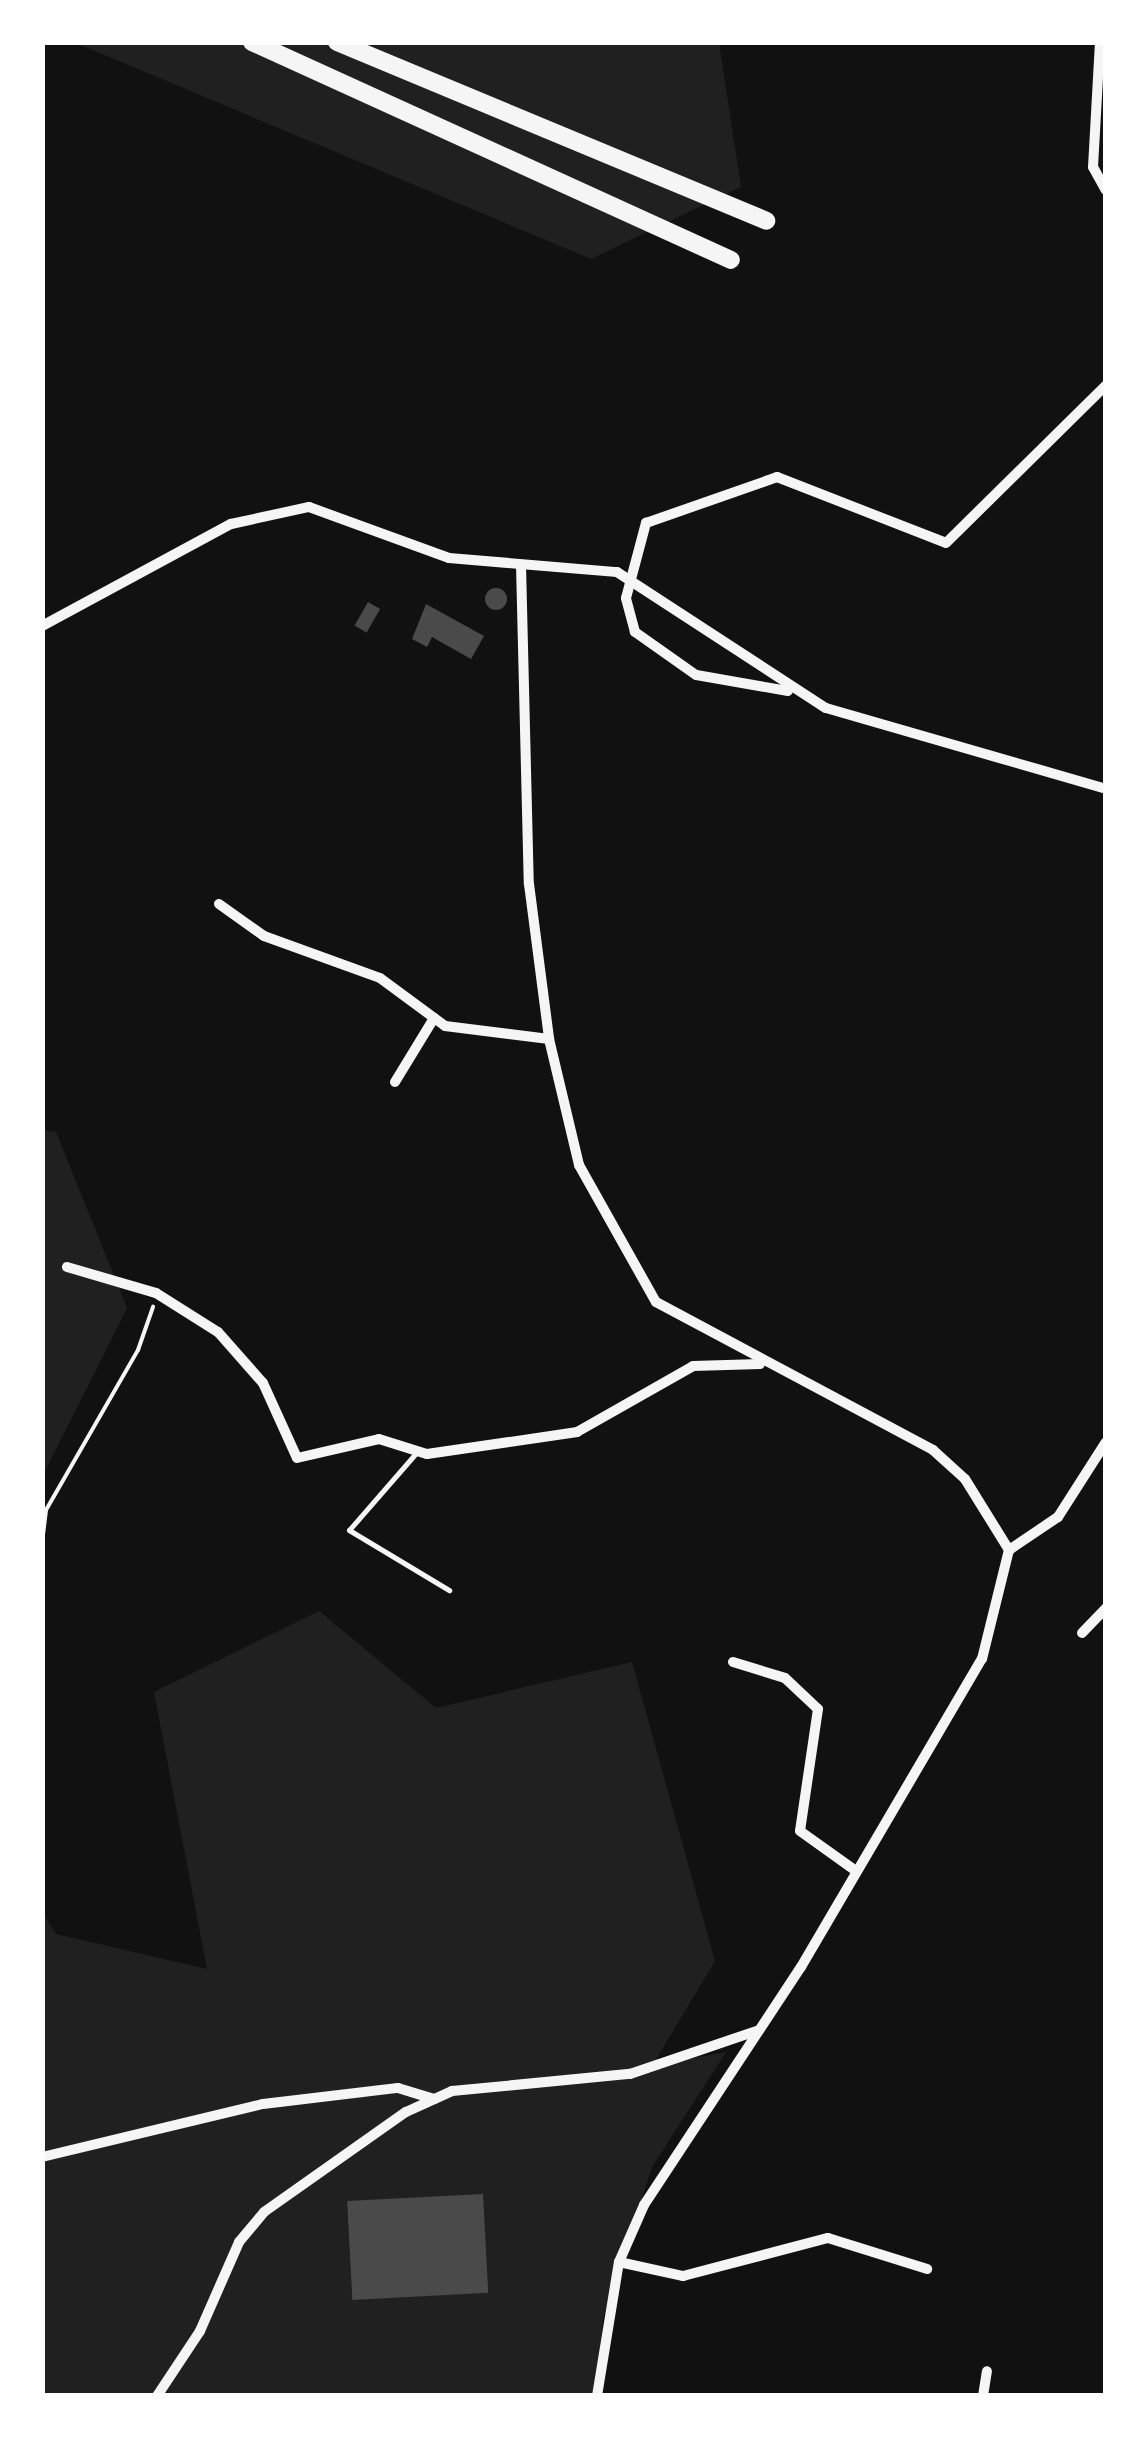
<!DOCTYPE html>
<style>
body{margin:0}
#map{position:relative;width:1148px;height:2438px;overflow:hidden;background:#111;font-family:Poppins,sans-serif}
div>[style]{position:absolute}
.green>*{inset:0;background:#202020}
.building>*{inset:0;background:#4a4a4a;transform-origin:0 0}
.round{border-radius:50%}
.path>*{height:4px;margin:-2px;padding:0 2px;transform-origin:2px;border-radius:2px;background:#f5f5f5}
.service>*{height:5px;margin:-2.5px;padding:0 2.5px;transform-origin:2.5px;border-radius:2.5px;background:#f5f5f5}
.minor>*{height:10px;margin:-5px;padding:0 5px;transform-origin:5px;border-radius:5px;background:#f5f5f5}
.motorway>*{height:18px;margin:-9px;padding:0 9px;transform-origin:9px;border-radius:9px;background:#f5f5f5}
span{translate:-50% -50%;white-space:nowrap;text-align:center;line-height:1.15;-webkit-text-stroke:8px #fff;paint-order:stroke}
.frame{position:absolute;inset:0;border:45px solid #fff;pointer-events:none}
</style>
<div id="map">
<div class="green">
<i style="clip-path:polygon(76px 43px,719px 43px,741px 187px,591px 259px)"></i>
<i style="clip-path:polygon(43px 1130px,56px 1132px,127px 1308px,43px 1475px)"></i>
<i style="clip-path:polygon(319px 1611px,436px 1708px,632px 1662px,715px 1961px,652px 2066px,726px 2052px,652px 2167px,603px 2319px,596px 2395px,43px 2395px,42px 1912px,56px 1934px,207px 1969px,154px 1692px)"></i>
</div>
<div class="building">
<i class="round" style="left:485px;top:588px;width:22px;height:22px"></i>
<i style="left:368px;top:602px;width:14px;height:27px;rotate:30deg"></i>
<i style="clip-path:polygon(426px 604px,484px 636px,471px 659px,432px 637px,427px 647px,412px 639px)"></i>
<i style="left:483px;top:2194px;width:99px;height:136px;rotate:87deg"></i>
</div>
<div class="path">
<i style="left:42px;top:1543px;width:33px;rotate:-83deg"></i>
<i style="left:46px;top:1510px;width:185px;rotate:-60.1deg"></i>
<i style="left:138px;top:1350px;width:46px;rotate:-70.8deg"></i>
</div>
<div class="service">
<i style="left:416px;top:1453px;width:102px;rotate:131deg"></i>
<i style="left:349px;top:1530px;width:117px;rotate:31deg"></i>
</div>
<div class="minor">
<i style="left:1100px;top:42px;width:125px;rotate:93.2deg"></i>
<i style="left:1093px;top:167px;width:26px;rotate:61deg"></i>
<i style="left:521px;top:565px;width:319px;rotate:88.6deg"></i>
<i style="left:529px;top:884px;width:156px;rotate:82.6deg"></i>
<i style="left:549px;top:1039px;width:130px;rotate:76.6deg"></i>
<i style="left:579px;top:1165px;width:157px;rotate:60.7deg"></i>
<i style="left:656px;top:1302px;width:314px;rotate:28.1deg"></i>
<i style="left:933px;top:1450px;width:43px;rotate:42.2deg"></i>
<i style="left:965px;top:1479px;width:84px;rotate:58.2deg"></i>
<i style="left:42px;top:626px;width:215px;rotate:-28.4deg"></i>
<i style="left:231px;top:524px;width:80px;rotate:-12.3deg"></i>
<i style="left:309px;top:507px;width:149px;rotate:20deg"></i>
<i style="left:449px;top:558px;width:169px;rotate:4.8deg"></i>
<i style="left:617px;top:572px;width:249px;rotate:33.1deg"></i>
<i style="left:826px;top:708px;width:291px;rotate:16.1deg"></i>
<i style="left:788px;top:691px;width:93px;rotate:-170.1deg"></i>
<i style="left:696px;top:675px;width:75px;rotate:-144.8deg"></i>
<i style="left:635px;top:632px;width:35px;rotate:-105deg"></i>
<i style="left:626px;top:598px;width:78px;rotate:-75.1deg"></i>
<i style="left:646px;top:523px;width:139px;rotate:-19.3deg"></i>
<i style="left:777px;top:477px;width:181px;rotate:21.3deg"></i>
<i style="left:946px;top:543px;width:225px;rotate:-44.6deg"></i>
<i style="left:219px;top:904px;width:55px;rotate:35.4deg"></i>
<i style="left:264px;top:936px;width:123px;rotate:19.9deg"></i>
<i style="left:380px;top:978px;width:81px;rotate:36.4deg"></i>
<i style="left:445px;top:1026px;width:105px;rotate:7.1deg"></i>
<i style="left:395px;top:1082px;width:75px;rotate:-58.6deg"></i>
<i style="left:67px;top:1267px;width:93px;rotate:16.3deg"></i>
<i style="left:156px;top:1293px;width:73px;rotate:32.2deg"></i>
<i style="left:218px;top:1332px;width:68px;rotate:48.6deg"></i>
<i style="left:263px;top:1383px;width:82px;rotate:65.6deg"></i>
<i style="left:297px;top:1458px;width:84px;rotate:-13deg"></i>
<i style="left:379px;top:1439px;width:50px;rotate:17.4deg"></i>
<i style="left:427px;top:1454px;width:152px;rotate:-8.3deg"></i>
<i style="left:577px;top:1432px;width:133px;rotate:-29.6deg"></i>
<i style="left:693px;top:1366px;width:67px;rotate:-1.7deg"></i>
<i style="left:1009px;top:1550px;width:59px;rotate:-34deg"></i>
<i style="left:1058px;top:1517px;width:89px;rotate:-57.4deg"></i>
<i style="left:1082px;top:1633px;width:35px;rotate:-46deg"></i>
<i style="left:733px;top:1662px;width:54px;rotate:17.1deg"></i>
<i style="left:785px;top:1678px;width:45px;rotate:43.2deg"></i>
<i style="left:818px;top:1709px;width:123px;rotate:98.4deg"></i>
<i style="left:800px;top:1831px;width:69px;rotate:35.5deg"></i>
<i style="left:42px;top:2157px;width:227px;rotate:-13.5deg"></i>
<i style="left:263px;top:2104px;width:136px;rotate:-6.8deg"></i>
<i style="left:398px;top:2088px;width:38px;rotate:17deg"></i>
<i style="left:619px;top:2262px;width:66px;rotate:12.3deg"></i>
<i style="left:683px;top:2276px;width:150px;rotate:-14.7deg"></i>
<i style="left:828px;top:2238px;width:104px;rotate:17.4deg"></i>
<i style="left:157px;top:2396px;width:78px;rotate:-56.5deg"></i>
<i style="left:200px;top:2331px;width:97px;rotate:-66.3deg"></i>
<i style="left:239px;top:2242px;width:39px;rotate:-50deg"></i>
<i style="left:264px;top:2212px;width:174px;rotate:-35.2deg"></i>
<i style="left:406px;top:2112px;width:51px;rotate:-24.5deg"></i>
<i style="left:452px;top:2091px;width:179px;rotate:-5.5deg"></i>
<i style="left:630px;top:2074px;width:133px;rotate:-18.8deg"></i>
<i style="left:597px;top:2396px;width:136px;rotate:-80.7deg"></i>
<i style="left:619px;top:2262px;width:62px;rotate:-66.3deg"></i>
<i style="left:644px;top:2205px;width:285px;rotate:-56.6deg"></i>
<i style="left:801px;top:1967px;width:357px;rotate:-59.6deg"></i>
<i style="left:982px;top:1659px;width:112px;rotate:-76.1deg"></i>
<i style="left:983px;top:2396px;width:25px;rotate:-81deg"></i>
</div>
<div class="motorway">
<i style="left:252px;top:42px;width:526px;rotate:24.47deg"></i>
<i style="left:337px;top:42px;width:465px;rotate:22.6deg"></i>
</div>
<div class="frame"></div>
</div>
